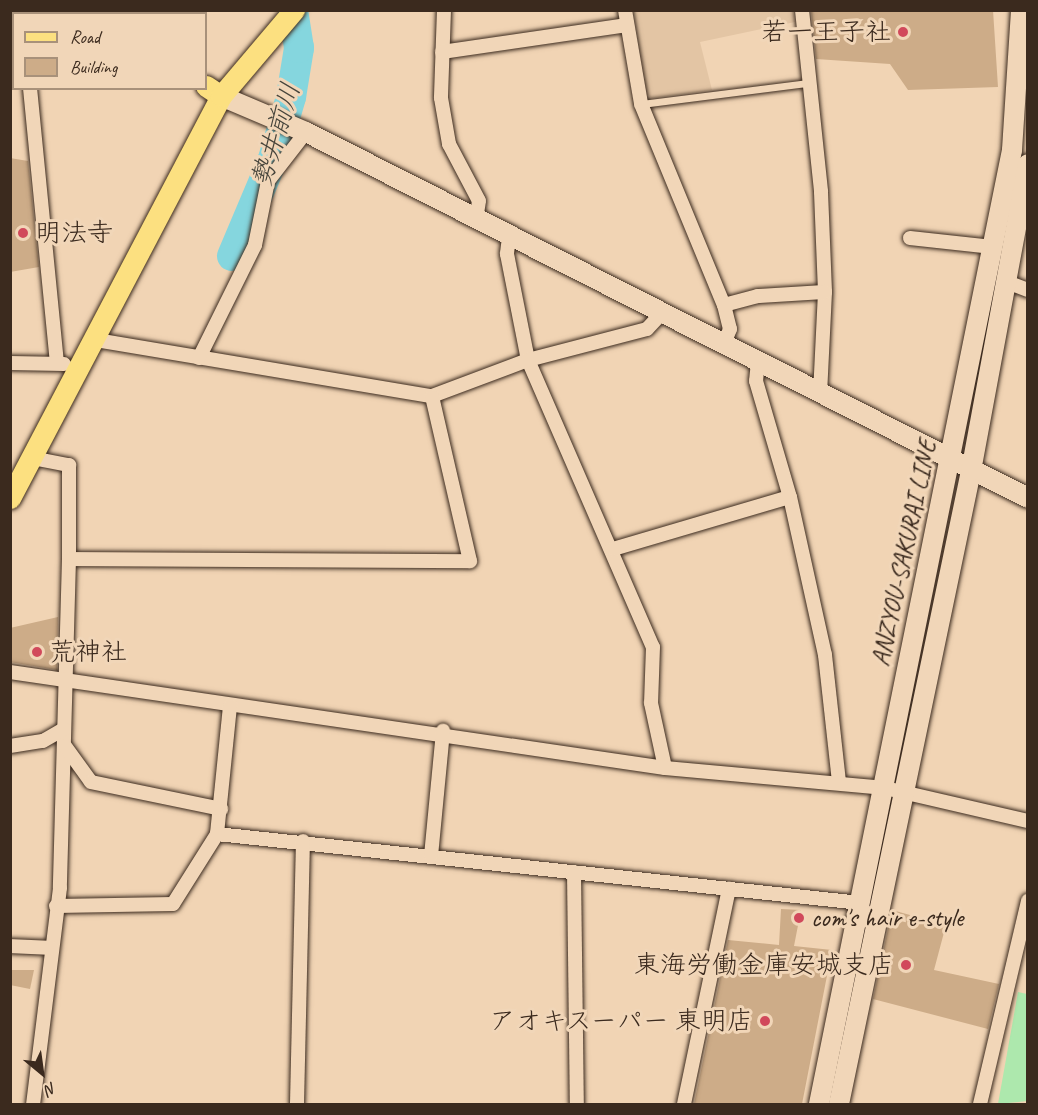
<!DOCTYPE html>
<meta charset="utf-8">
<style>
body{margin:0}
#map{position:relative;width:1038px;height:1115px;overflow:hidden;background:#f1d4b4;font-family:Caveat,"Klee One",sans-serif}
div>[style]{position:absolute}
.built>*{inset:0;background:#e3c5a4}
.green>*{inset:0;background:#ade8ad}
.river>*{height:30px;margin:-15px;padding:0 15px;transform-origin:15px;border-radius:15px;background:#85d6de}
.building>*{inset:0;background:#cdac88}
.roads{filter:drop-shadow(0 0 2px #3b2a1e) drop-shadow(0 0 2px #3b2a1e)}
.lane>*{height:7px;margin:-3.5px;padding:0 3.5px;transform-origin:3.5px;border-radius:3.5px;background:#f1d6b8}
.street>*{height:14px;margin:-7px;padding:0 7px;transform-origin:7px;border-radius:7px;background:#f1d6b8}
.secondary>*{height:20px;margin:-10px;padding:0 10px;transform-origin:10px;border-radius:10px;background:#f1d6b8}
.primary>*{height:21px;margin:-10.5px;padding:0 10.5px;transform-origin:10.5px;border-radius:10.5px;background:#fce080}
.dots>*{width:16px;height:16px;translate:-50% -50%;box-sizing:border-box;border:3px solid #f1d6b8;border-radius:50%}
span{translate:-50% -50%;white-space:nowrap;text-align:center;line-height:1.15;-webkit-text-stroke:6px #f1d6b8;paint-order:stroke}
.poi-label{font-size:26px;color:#3b2a1e}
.right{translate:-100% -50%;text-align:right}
.left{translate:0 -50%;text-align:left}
.street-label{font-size:26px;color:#3b2a1e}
.water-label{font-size:27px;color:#46443b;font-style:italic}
.frame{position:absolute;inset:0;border:12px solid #3b2a1e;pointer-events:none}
.legend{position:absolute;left:12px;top:12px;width:195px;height:78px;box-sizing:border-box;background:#f1d6b8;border:2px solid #a8917a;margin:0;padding:8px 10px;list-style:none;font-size:18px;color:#3b2a1e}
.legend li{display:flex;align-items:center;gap:12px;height:30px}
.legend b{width:30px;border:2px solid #a8917a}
.north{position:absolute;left:12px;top:1043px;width:60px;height:60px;-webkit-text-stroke:4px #f1d6b8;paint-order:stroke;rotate:151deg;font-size:16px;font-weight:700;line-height:24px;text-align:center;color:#3b2a1e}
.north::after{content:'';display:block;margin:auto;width:21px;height:27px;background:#3b2a1e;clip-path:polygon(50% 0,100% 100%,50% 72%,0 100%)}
</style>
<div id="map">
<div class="built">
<i style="clip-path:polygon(634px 11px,793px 11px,795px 22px,700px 42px,712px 90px,652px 98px,645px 93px)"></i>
</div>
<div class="green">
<i style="clip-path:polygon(1018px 992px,1027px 994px,1027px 1101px,998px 1104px)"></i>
</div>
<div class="river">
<i style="left:232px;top:256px;width:105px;rotate:-67.1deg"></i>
<i style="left:273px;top:159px;width:65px;rotate:-73.8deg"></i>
<i style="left:291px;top:97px;width:50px;rotate:-80.7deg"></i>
<i style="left:299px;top:48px;width:38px;rotate:-99deg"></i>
</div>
<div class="building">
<i style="clip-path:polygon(811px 10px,993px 10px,998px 87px,908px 90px,890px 64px,816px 59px)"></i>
<i style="clip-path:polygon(10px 158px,28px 161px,39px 267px,10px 272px)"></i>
<i style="clip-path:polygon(58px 617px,57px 670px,10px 662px,10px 628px)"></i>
<i style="clip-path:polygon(781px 909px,801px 910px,794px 946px,832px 950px,802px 1104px,694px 1104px,728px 940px,779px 945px)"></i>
<i style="clip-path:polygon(892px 910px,946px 925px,934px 970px,999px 984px,988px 1029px,873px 999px)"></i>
<i style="clip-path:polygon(10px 970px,34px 970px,30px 989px,10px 985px)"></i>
</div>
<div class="roads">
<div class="lane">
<i style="left:641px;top:104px;width:167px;rotate:-7.2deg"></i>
</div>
<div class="street">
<i style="left:20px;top:10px;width:4px;rotate:76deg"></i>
<i style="left:444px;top:10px;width:88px;rotate:92deg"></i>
<i style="left:441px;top:98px;width:47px;rotate:80.1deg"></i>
<i style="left:449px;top:144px;width:64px;rotate:62.2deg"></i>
<i style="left:479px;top:201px;width:18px;rotate:99deg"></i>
<i style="left:625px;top:10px;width:95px;rotate:80.3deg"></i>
<i style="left:641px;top:104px;width:217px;rotate:67.6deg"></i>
<i style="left:724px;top:305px;width:25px;rotate:76deg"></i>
<i style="left:730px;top:329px;width:16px;rotate:112deg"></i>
<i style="left:802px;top:10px;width:183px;rotate:84deg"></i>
<i style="left:821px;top:192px;width:100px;rotate:87.7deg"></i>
<i style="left:825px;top:292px;width:103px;rotate:92.8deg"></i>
<i style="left:442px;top:52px;width:187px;rotate:-8.3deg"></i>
<i style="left:30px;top:88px;width:274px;rotate:84.4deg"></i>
<i style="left:509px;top:237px;width:17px;rotate:97deg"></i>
<i style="left:507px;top:254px;width:108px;rotate:78.8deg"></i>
<i style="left:528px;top:360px;width:313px;rotate:66.5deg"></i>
<i style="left:653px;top:647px;width:56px;rotate:92deg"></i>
<i style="left:651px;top:703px;width:66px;rotate:77.8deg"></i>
<i style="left:910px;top:238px;width:83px;rotate:6.2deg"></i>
<i style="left:1007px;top:282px;width:22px;rotate:21deg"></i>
<i style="left:724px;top:305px;width:35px;rotate:-15deg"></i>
<i style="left:758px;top:296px;width:67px;rotate:-3.4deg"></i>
<i style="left:96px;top:340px;width:341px;rotate:9.5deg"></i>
<i style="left:432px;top:396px;width:103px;rotate:-20.6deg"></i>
<i style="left:528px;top:360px;width:123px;rotate:-14.6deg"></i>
<i style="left:647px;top:329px;width:21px;rotate:-47deg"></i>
<i style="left:199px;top:358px;width:126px;rotate:-63.6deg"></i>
<i style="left:255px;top:245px;width:65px;rotate:-78.5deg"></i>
<i style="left:268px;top:181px;width:62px;rotate:-52.2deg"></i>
<i style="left:758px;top:362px;width:19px;rotate:96deg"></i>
<i style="left:756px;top:381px;width:121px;rotate:73.7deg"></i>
<i style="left:790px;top:497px;width:162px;rotate:77.5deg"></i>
<i style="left:825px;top:655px;width:127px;rotate:83.7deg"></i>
<i style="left:10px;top:363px;width:54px;rotate:1.1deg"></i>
<i style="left:32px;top:458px;width:38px;rotate:11deg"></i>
<i style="left:69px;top:465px;width:94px;rotate:90deg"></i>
<i style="left:69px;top:559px;width:329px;rotate:91.6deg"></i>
<i style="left:60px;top:888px;width:218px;rotate:97.1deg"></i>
<i style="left:613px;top:549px;width:184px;rotate:-16.4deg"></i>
<i style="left:69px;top:559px;width:401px;rotate:0.3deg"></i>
<i style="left:470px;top:561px;width:169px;rotate:-103deg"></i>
<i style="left:10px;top:672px;width:662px;rotate:8.34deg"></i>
<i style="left:665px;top:768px;width:221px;rotate:5.2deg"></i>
<i style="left:885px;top:788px;width:147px;rotate:13deg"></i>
<i style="left:230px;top:706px;width:129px;rotate:95.8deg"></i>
<i style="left:217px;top:834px;width:648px;rotate:6.12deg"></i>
<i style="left:10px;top:746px;width:33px;rotate:-9deg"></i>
<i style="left:43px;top:741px;width:24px;rotate:-30deg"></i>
<i style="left:65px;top:746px;width:44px;rotate:54.2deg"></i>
<i style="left:91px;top:782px;width:133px;rotate:11.7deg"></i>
<i style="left:431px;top:856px;width:126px;rotate:-84.5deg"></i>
<i style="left:574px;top:872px;width:232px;rotate:89.3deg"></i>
<i style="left:56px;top:906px;width:117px;rotate:-1deg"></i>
<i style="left:173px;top:904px;width:83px;rotate:-57.8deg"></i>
<i style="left:10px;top:946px;width:42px;rotate:2.7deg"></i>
<i style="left:297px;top:1104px;width:263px;rotate:-88.7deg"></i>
<i style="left:684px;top:1104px;width:220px;rotate:-78.2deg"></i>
<i style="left:980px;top:1104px;width:209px;rotate:-76.7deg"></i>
</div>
<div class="secondary">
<i style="left:221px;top:96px;width:92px;rotate:23deg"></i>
<i style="left:306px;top:132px;width:809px;rotate:26.88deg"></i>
<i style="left:819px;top:1104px;width:973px;rotate:-78.56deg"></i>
<i style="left:1012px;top:150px;width:140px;rotate:-86.3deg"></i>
<i style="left:839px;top:1104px;width:647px;rotate:-78.22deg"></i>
<i style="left:971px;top:471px;width:312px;rotate:-79.5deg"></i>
</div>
<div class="primary">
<i style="left:50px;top:10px;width:9px;rotate:27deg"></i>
<i style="left:206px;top:86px;width:18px;rotate:34deg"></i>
<i style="left:10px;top:498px;width:454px;rotate:-62.3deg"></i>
<i style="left:221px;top:96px;width:113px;rotate:-49.7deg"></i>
</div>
</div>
<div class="dots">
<i style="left:903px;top:32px;background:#d1495b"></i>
<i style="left:23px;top:233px;background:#d1495b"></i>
<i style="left:37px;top:652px;background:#d1495b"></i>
<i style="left:799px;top:918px;background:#d1495b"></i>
<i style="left:906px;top:965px;background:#d1495b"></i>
<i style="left:765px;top:1021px;background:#d1495b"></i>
</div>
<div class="poi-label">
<span class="right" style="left:891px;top:32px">若一王子社</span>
<span class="left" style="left:35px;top:233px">明法寺</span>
<span class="left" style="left:49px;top:652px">荒神社</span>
<span class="left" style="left:811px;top:918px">com's hair e-style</span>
<span class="right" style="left:894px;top:965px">東海労働金庫安城支店</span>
<span class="right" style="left:753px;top:1021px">アオキスーパー 東明店</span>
</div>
<div class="street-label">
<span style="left:904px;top:553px;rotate:-78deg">ANZYOU-SAKURAI LINE</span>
</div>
<div class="water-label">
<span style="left:276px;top:135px;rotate:-73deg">勢井前川</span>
</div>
<div class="frame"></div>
<ul class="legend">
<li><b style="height:8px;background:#fce080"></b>Road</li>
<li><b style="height:16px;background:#cdac88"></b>Building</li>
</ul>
<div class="north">N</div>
</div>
